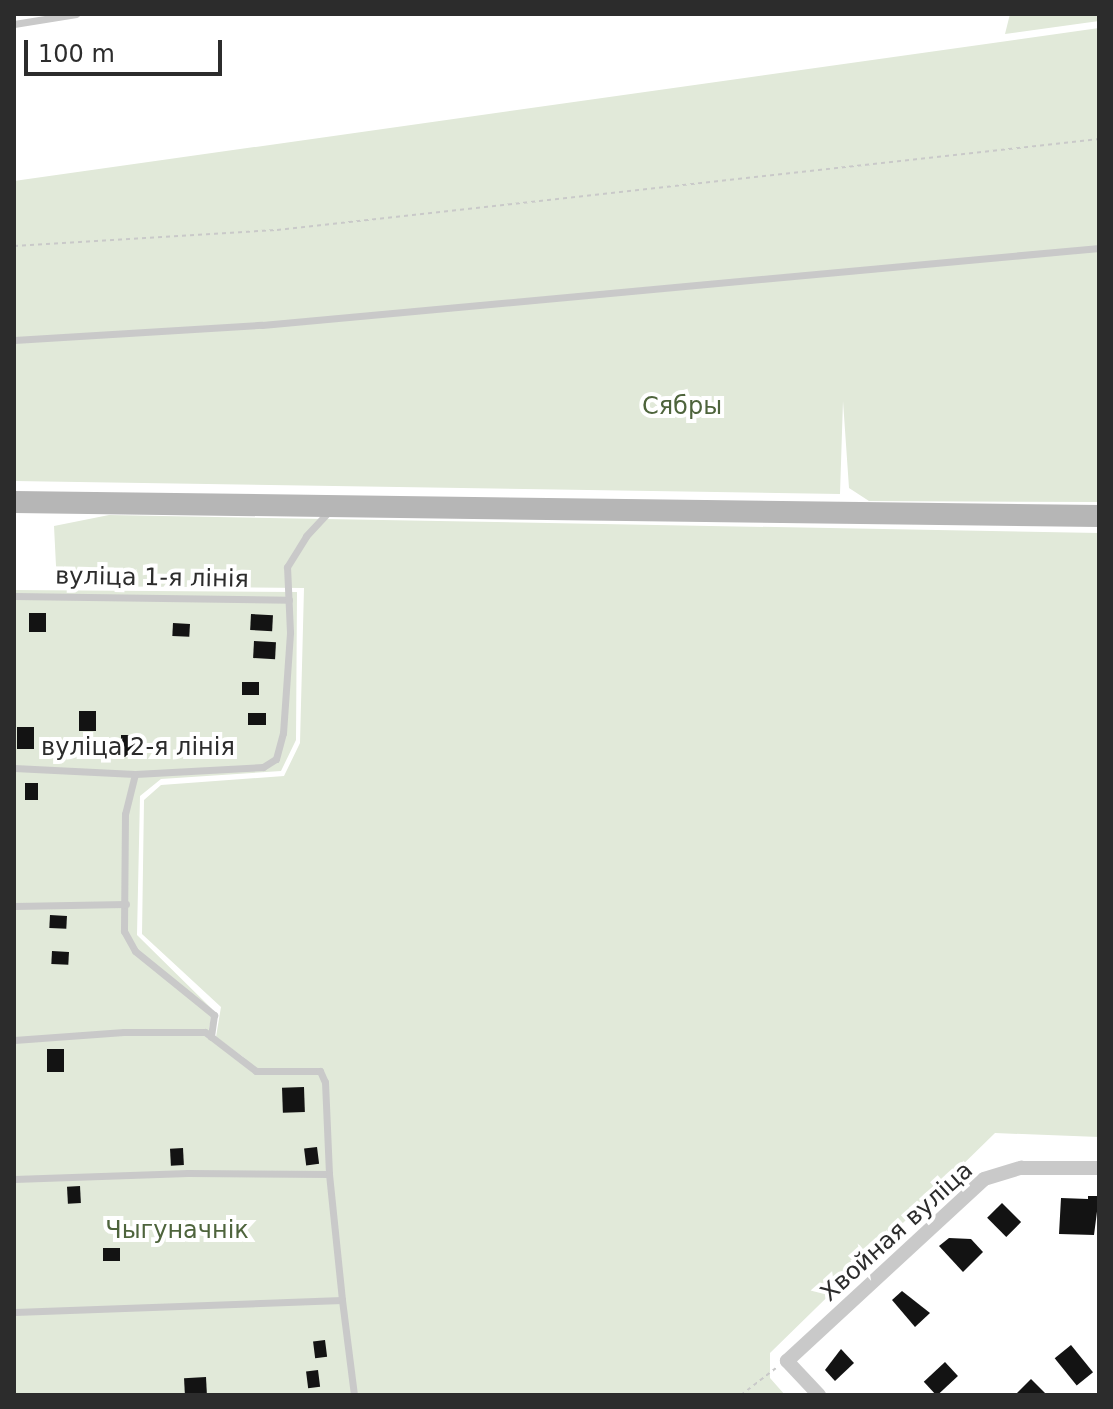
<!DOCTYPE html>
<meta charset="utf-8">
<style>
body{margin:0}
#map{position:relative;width:1113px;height:1409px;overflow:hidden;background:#fff;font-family:"DejaVu Sans",sans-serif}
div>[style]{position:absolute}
.green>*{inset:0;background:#e1e9d9}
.building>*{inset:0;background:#131313;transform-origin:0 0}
.path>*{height:2px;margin-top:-1px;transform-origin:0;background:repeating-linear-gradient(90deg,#c9c9c9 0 4px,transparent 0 8px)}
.service>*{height:7px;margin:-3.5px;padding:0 3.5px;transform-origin:3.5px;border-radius:3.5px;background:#c9c9c9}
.minor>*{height:14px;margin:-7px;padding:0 7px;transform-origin:7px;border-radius:7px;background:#c9c9c9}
.secondary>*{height:22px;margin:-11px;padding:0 11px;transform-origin:11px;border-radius:11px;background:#b6b6b6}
span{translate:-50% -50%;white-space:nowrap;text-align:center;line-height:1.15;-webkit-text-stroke:8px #fff;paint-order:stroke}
.park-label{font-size:24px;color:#4e643c}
.street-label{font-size:24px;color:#2c2c2c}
.frame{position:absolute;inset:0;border:16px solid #2c2c2c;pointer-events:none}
.scale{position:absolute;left:24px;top:40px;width:198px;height:36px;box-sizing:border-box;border:4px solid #2c2c2c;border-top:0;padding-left:10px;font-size:24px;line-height:28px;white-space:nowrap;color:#2c2c2c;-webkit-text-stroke:6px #fff;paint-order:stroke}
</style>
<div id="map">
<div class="green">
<i style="clip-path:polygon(1010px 14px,1099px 14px,1099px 21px,1005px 34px)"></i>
<i style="clip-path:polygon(1099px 28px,1099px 502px,869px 501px,849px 488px,843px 401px,840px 494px,14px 481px,14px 181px)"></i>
<i style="clip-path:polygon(109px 515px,1099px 533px,1099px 1137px,995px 1133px,770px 1353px,770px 1378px,785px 1395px,14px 1395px,14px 590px,297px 592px,296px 740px,281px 771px,161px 779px,140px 796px,137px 935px,212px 1009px,208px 1038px,246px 1059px,216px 1037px,221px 1007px,142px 934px,144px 800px,161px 785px,284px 776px,300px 743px,304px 588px,57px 586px,54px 526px)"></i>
</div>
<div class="building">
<i style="left:29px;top:613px;width:17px;height:19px"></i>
<i style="left:251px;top:614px;width:22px;height:16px;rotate:3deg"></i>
<i style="left:173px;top:623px;width:17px;height:13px;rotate:3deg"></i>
<i style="left:254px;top:641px;width:22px;height:17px;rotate:3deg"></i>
<i style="left:242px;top:682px;width:17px;height:13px"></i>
<i style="left:79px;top:711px;width:17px;height:20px"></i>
<i style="left:248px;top:713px;width:18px;height:12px"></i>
<i style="left:17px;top:727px;width:17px;height:22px"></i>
<i style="left:121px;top:735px;width:17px;height:22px"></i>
<i style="left:25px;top:783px;width:13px;height:17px"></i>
<i style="left:50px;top:915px;width:17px;height:13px;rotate:3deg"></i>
<i style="left:52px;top:951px;width:17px;height:13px;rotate:3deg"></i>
<i style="left:47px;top:1049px;width:17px;height:23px"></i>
<i style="left:304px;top:1087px;width:25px;height:22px;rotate:88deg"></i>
<i style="left:317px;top:1147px;width:17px;height:13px;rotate:83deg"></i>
<i style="left:183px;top:1148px;width:17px;height:13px;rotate:87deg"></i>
<i style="left:80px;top:1186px;width:17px;height:13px;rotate:87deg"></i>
<i style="clip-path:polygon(1088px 1196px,1099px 1196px,1094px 1235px,1059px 1234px,1061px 1198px,1088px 1199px)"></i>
<i style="left:1002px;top:1203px;width:27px;height:21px;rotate:45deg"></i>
<i style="left:198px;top:1222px;width:17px;height:13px;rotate:87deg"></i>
<i style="clip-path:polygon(949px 1238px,971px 1239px,983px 1252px,963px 1272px,939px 1246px)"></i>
<i style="left:103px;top:1248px;width:17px;height:13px"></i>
<i style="clip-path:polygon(902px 1291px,930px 1313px,915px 1327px,892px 1300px)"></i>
<i style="left:325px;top:1340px;width:17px;height:12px;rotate:83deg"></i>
<i style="left:1071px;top:1345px;width:35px;height:21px;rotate:51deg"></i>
<i style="clip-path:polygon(841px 1349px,854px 1363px,835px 1381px,825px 1370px)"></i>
<i style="left:945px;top:1362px;width:19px;height:29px;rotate:47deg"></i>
<i style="left:318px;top:1370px;width:17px;height:12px;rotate:83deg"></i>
<i style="left:206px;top:1377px;width:18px;height:22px;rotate:87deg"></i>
<i style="clip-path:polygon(1031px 1379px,1045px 1393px,1015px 1395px)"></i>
</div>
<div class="path">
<i style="left:14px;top:246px;width:263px;rotate:-3.5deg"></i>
<i style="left:277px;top:230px;width:827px;rotate:-6.32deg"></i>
<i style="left:741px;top:1395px;width:44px;rotate:-37.6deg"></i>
</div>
<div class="service">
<i style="left:14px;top:24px;width:63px;rotate:-9.2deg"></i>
<i style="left:14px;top:340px;width:248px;rotate:-3.5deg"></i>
<i style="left:262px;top:325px;width:841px;rotate:-5.26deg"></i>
<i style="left:14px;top:596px;width:275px;rotate:0.8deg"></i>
<i style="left:14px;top:768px;width:121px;rotate:2.8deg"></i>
<i style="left:135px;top:774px;width:128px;rotate:-3.1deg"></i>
<i style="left:263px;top:767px;width:15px;rotate:-32deg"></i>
<i style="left:276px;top:759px;width:27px;rotate:-75deg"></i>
<i style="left:283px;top:733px;width:101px;rotate:-86deg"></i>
<i style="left:290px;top:632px;width:65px;rotate:-92.6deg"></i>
<i style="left:287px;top:567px;width:36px;rotate:-58deg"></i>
<i style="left:306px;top:536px;width:34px;rotate:-47deg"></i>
<i style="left:135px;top:774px;width:41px;rotate:104deg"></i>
<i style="left:125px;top:814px;width:117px;rotate:90.5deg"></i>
<i style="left:124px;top:931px;width:23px;rotate:61deg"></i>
<i style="left:135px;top:951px;width:102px;rotate:39deg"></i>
<i style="left:214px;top:1015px;width:22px;rotate:98deg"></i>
<i style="left:14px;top:906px;width:112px;rotate:-1deg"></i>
<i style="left:14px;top:1040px;width:110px;rotate:-4.2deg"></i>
<i style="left:124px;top:1032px;width:81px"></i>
<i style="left:205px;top:1032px;width:64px;rotate:37.4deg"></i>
<i style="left:256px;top:1071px;width:64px"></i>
<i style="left:320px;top:1071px;width:12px;rotate:66deg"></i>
<i style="left:325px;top:1082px;width:92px;rotate:87.5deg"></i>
<i style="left:14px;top:1179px;width:174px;rotate:-2deg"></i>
<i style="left:188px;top:1173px;width:141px;rotate:0.4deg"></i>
<i style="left:329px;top:1174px;width:127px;rotate:84.1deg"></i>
<i style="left:342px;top:1300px;width:328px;rotate:177.9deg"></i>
<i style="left:342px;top:1300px;width:96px;rotate:82.8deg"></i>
</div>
<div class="minor">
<i style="left:819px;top:1395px;width:47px;rotate:-133.3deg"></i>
<i style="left:787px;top:1361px;width:268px;rotate:-42.7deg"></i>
<i style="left:984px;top:1179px;width:39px;rotate:-17deg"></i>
<i style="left:1021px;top:1168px;width:78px"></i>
</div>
<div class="secondary">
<i style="left:14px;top:502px;width:1085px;rotate:0.74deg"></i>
</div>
<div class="park-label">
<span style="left:682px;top:407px">Сябры</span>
<span style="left:177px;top:1231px">Чыгуначнік</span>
</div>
<div class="street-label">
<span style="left:152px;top:578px;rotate:1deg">вуліца 1-я лінія</span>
<span style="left:138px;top:748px">вуліца 2-я лінія</span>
<span style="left:897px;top:1232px;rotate:-42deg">Хвойная вуліца</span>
</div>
<div class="frame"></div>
<div class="scale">100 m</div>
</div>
